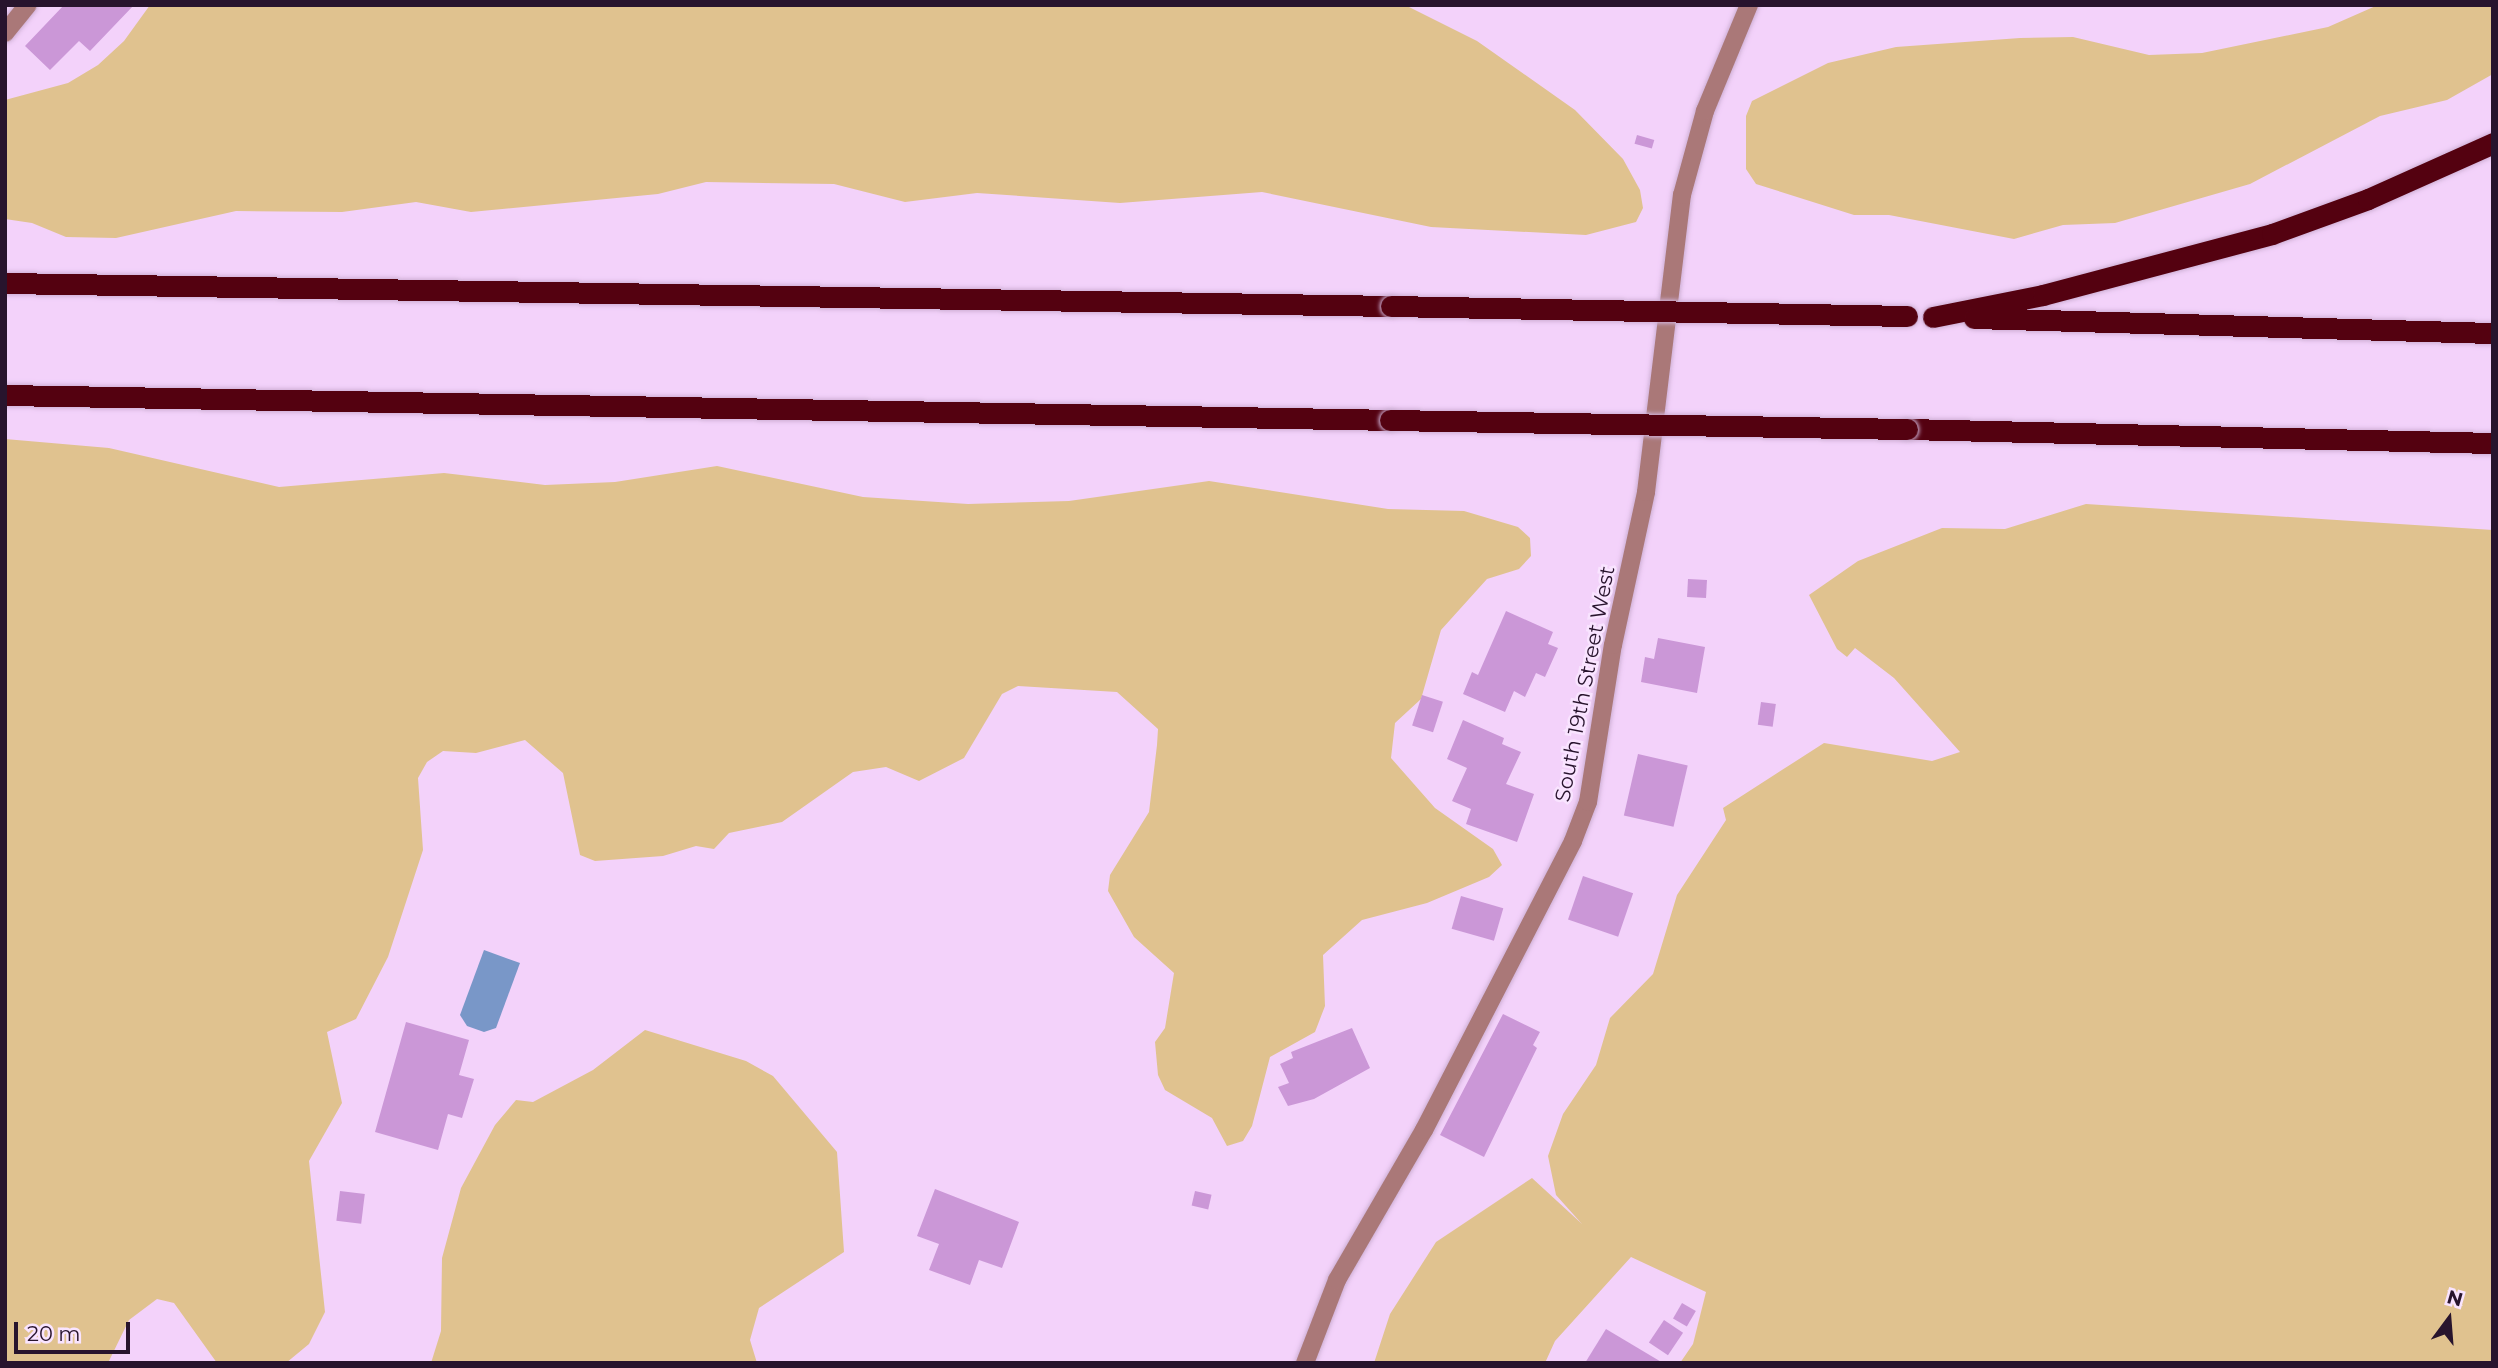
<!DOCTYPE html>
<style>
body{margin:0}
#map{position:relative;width:2498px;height:1368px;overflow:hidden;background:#f3d2fa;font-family:Montserrat,sans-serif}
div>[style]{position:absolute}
.green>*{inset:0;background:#e0c28f}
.water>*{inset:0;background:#7997c8}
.building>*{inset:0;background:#cb97d7;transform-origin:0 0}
.roads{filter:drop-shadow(0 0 2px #ceb0d5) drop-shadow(0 0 2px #ceb0d5)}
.minor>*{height:18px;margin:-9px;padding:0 9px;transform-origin:9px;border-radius:9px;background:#aa7878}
.highway>*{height:21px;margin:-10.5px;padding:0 10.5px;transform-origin:10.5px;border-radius:10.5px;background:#540110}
.bridges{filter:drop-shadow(0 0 2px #ceb0d5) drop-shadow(0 0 2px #ceb0d5)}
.highway-bridge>*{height:21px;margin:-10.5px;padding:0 10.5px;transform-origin:10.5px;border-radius:10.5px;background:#540110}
span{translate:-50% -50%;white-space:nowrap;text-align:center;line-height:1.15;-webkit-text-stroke:5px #f9e4ff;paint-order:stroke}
.street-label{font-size:21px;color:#28142d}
.frame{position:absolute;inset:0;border:7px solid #28142d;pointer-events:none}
.north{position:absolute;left:2414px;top:1284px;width:70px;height:70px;-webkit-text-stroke:5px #f9e4ff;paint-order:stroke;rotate:16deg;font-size:19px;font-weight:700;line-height:28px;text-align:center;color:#28142d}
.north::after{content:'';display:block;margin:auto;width:24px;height:32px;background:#28142d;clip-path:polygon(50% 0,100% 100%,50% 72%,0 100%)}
.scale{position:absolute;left:14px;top:1322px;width:116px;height:32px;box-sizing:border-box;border:4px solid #28142d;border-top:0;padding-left:9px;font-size:21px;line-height:24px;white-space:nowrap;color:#28142d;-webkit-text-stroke:5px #f9e4ff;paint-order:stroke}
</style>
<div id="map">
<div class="green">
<i style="clip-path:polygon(150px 5px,1405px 5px,1477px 41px,1575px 110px,1623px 159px,1640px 190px,1643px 208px,1636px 222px,1586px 235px,1431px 227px,1262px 192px,1120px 203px,977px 193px,905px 202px,834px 184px,706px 182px,658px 194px,471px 212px,416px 202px,342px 212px,236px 211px,116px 238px,66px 237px,32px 223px,5px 219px,5px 100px,68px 83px,98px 65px,124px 41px)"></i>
<i style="clip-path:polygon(2378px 5px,2493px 5px,2493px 74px,2447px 100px,2380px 116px,2250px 184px,2115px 223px,2063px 225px,2014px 239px,1889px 215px,1854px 215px,1756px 184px,1746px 169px,1746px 116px,1752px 101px,1828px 63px,1896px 47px,2020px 38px,2073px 37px,2149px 55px,2202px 53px,2328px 27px)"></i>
<i style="clip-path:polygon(5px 439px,109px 448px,279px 487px,444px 473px,545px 485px,615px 482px,717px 466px,863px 497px,968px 504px,1069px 501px,1209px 481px,1388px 509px,1464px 511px,1518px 527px,1530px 538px,1531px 556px,1519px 569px,1487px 579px,1441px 630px,1421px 699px,1395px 723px,1391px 758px,1435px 808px,1493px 849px,1502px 865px,1489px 877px,1427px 903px,1362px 920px,1323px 955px,1325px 1006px,1315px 1032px,1270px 1057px,1252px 1126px,1243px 1141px,1227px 1146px,1212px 1118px,1165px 1090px,1158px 1075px,1155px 1042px,1165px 1028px,1174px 973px,1134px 937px,1108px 891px,1110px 875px,1149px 812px,1157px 745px,1158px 729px,1117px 692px,1018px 686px,1002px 694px,964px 758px,919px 781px,886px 767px,853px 772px,782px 822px,729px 833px,714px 849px,696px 846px,663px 856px,595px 861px,580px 855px,563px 773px,525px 740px,476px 753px,443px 751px,427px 762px,418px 778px,423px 850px,388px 957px,356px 1019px,327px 1032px,342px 1103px,309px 1161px,325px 1312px,309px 1344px,286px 1363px,217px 1363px,174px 1303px,157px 1299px,129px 1320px,108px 1363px,5px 1363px)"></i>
<i style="clip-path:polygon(2086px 504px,2493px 530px,2493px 1363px,1680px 1363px,1693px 1344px,1706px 1292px,1631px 1257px,1555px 1341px,1545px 1363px,1374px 1363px,1390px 1314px,1436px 1242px,1532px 1178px,1582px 1224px,1556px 1195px,1548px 1156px,1563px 1114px,1596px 1065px,1610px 1018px,1653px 974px,1677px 895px,1726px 820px,1723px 808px,1824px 743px,1932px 761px,1960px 752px,1894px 678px,1855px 648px,1847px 657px,1837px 649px,1809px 595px,1858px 561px,1942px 528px,2005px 529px)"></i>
<i style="clip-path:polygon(645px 1030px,746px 1061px,773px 1076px,837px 1152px,844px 1252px,759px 1308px,750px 1340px,757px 1363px,431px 1363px,441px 1331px,442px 1258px,461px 1188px,495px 1125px,516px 1100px,533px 1102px,593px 1070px)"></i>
</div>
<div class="water">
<i style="clip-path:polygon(484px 950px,520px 963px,496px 1028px,484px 1032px,467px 1026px,460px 1015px)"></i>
</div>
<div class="building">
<i style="clip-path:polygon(64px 5px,134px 5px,90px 51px,79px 41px,50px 70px,25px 46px)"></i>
<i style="left:1637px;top:135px;width:18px;height:9px;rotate:16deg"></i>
<i style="left:1688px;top:579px;width:19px;height:18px;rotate:3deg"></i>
<i style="clip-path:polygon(1506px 611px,1553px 632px,1548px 644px,1558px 648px,1545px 677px,1536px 673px,1525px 697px,1514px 691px,1505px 712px,1463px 694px,1472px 672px,1478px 675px)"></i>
<i style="clip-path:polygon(1658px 638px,1705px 647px,1697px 693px,1641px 682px,1645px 657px,1654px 659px)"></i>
<i style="left:1422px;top:695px;width:22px;height:32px;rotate:18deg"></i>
<i style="left:1761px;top:702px;width:15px;height:23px;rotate:8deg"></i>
<i style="clip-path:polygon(1463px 720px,1504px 738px,1502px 744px,1521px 752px,1506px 784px,1534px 794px,1517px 842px,1466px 824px,1471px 809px,1452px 801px,1467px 768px,1447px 759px)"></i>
<i style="left:1638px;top:754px;width:51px;height:63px;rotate:13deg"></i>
<i style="left:1583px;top:876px;width:53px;height:46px;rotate:19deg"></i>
<i style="left:1461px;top:896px;width:44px;height:34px;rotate:16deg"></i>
<i style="clip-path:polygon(1503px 1014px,1540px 1032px,1533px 1045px,1537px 1048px,1484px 1157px,1440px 1135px)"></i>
<i style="clip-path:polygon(406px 1022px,469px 1040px,459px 1075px,474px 1079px,462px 1118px,448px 1114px,438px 1150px,375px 1132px)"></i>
<i style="clip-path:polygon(1352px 1028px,1370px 1068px,1314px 1099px,1288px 1106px,1278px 1087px,1289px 1083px,1280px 1064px,1293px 1058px,1291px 1052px)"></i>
<i style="clip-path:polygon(935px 1189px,1019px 1222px,1002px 1268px,979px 1260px,970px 1285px,929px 1270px,939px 1244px,917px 1236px)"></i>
<i style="left:340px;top:1191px;width:25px;height:30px;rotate:7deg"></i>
<i style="left:1195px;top:1191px;width:17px;height:15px;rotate:13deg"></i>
<i style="left:1682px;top:1303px;width:16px;height:18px;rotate:30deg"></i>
<i style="left:1664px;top:1320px;width:23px;height:27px;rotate:34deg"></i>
<i style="clip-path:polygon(1606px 1329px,1663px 1363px,1585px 1363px)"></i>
</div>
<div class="roads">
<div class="minor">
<i style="left:5px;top:33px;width:36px;rotate:-51deg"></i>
<i style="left:1305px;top:1363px;width:89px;rotate:-68.9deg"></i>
<i style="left:1337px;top:1280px;width:173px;rotate:-59.9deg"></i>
<i style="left:1424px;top:1130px;width:325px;rotate:-62.7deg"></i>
<i style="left:1573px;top:841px;width:42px;rotate:-69deg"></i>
<i style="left:1588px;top:802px;width:159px;rotate:-81deg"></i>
<i style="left:1613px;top:645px;width:157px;rotate:-77.8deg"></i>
<i style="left:1646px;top:492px;width:299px;rotate:-83.1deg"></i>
<i style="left:1682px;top:195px;width:87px;rotate:-74.7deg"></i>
<i style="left:1705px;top:111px;width:115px;rotate:-67.5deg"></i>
</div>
<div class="highway">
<i style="left:5px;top:283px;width:1386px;rotate:0.95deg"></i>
<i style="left:1933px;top:317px;width:112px;rotate:-11.3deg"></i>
<i style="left:2043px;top:295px;width:237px;rotate:-14.9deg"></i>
<i style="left:2272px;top:234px;width:102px;rotate:-20deg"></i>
<i style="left:2368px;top:199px;width:137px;rotate:-24.1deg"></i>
<i style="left:1974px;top:318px;width:519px;rotate:1.66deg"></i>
<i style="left:5px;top:395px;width:1385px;rotate:1.03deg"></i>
<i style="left:1907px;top:429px;width:586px;rotate:1.37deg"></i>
</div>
</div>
<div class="bridges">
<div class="highway-bridge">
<i style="left:1391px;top:306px;width:516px;rotate:1.11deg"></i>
<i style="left:1390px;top:420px;width:517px;rotate:1deg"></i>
</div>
</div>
<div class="street-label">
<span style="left:1585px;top:684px;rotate:-79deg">South 19th Street West</span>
</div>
<div class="frame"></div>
<div class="north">N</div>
<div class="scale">20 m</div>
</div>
